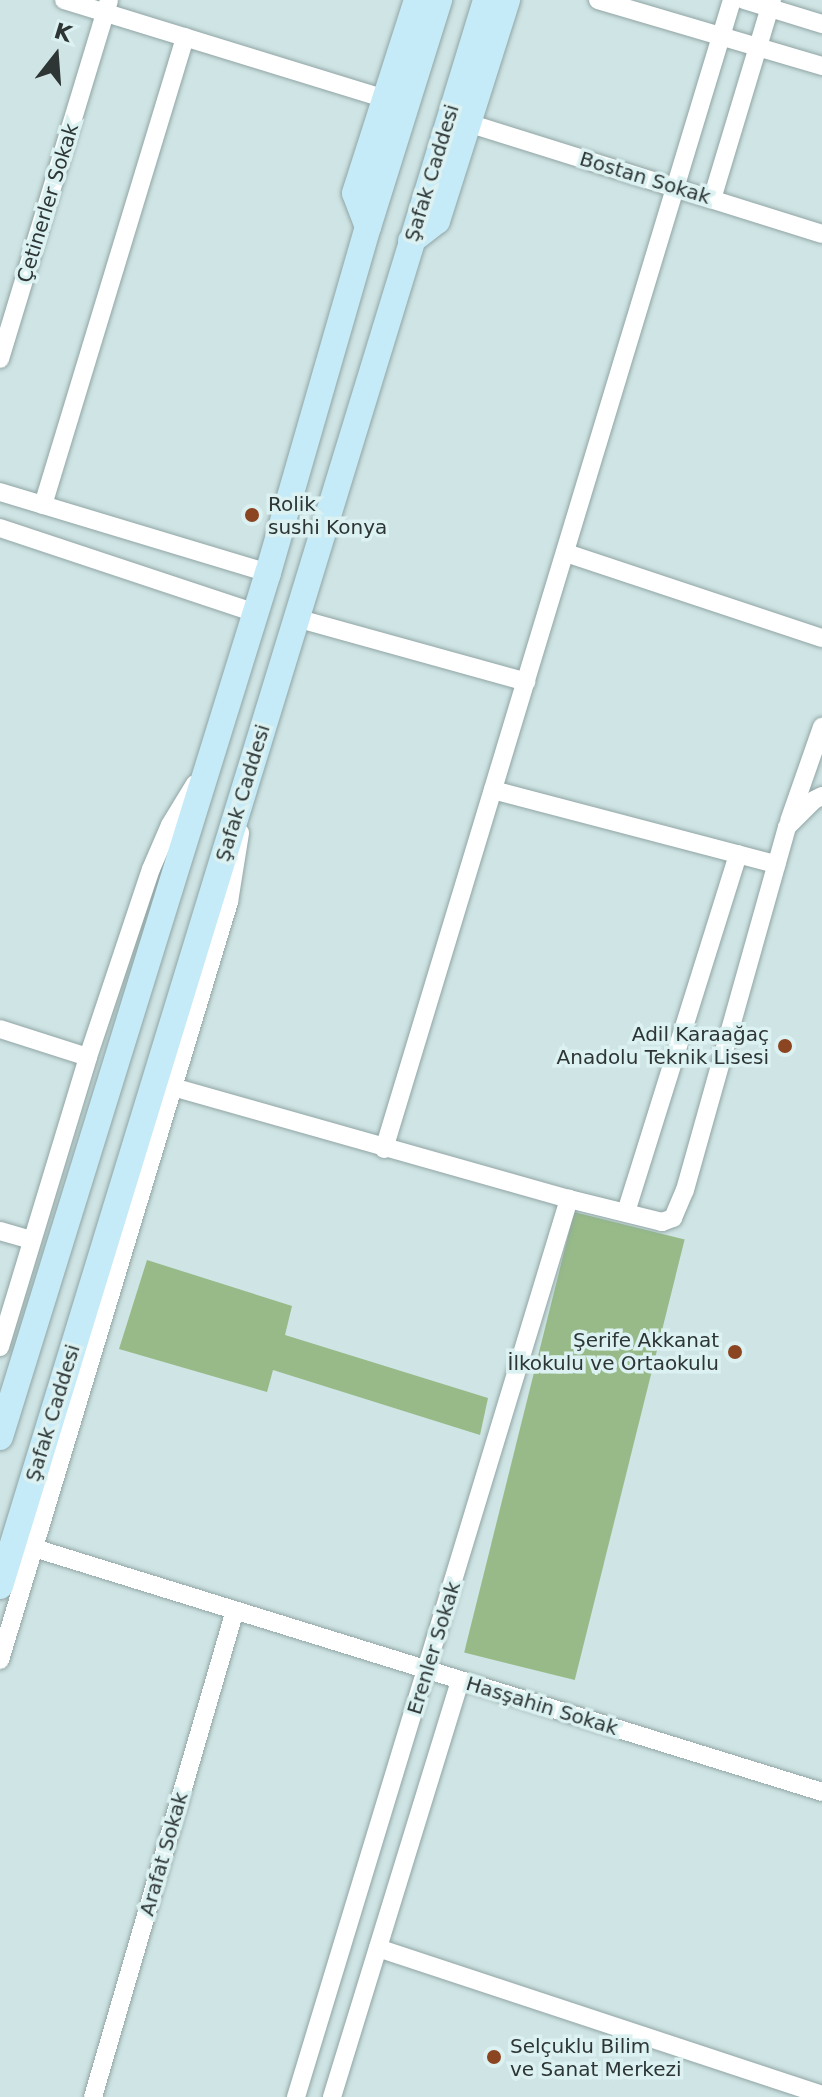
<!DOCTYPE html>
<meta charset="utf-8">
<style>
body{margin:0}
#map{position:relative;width:822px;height:2097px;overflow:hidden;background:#cfe4e4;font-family:"DejaVu Sans",sans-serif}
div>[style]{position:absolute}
.green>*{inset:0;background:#97ba88;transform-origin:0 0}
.roads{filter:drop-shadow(0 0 2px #91a5a5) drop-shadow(0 0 2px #91a5a5)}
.street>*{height:18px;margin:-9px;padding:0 9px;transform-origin:9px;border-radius:9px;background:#fff}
.secondary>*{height:26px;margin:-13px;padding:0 13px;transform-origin:13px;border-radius:13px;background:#c5eaf8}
.dots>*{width:22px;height:22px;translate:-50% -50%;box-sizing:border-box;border:4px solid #dcf1f1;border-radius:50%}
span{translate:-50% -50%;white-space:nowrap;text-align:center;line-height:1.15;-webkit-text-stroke:7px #dcf1f1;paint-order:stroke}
.street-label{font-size:20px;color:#2d3535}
.poi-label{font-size:20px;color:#2d3535}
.left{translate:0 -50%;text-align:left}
.right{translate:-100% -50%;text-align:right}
.north{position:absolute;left:16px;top:16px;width:80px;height:80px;-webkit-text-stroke:6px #dcf1f1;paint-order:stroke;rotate:17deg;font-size:22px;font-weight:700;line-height:32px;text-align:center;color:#2d3535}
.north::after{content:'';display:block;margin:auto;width:28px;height:36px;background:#2d3535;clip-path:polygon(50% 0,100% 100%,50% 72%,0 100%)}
</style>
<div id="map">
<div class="green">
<i style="left:574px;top:1212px;width:114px;height:454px;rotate:14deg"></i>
<i style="clip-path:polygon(147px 1260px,292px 1306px,285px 1335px,488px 1398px,480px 1435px,273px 1370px,267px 1392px,119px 1349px)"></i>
</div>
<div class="roads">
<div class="street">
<i style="left:64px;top:0;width:337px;rotate:17.1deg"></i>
<i style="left:598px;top:0;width:234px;rotate:16.4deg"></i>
<i style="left:744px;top:0;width:82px;rotate:17.1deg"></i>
<i style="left:468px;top:123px;width:371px;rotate:17.4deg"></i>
<i style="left:712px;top:199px;width:208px;rotate:-73.2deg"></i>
<i style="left:0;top:359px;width:375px;rotate:-73.1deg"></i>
<i style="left:0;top:492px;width:280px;rotate:16.8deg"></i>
<i style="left:43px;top:505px;width:489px;rotate:-73.1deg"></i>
<i style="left:0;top:528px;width:269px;rotate:18.4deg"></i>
<i style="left:566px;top:553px;width:270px;rotate:18.4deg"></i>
<i style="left:296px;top:618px;width:239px;rotate:15.5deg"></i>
<i style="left:493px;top:790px;width:293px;rotate:14.7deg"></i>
<i style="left:789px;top:821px;width:100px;rotate:-70.7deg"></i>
<i style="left:0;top:1029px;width:92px;rotate:17.7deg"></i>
<i style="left:173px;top:1087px;width:412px;rotate:15.8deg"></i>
<i style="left:569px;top:1199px;width:96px;rotate:13.9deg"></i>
<i style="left:662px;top:1222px;width:12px;rotate:-20deg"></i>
<i style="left:673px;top:1218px;width:30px;rotate:-67deg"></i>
<i style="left:685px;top:1190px;width:377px;rotate:-74.3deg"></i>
<i style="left:787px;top:827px;width:38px;rotate:-45deg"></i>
<i style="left:814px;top:800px;width:9px;rotate:-27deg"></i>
<i style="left:384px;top:1149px;width:1201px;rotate:-73.15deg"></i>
<i style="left:626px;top:1212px;width:375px;rotate:-72.6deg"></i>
<i style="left:0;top:1231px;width:33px;rotate:16deg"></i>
<i style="left:0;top:1347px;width:303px;rotate:-73.1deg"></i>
<i style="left:88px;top:1057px;width:198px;rotate:-71.5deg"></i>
<i style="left:151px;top:869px;width:48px;rotate:-66.6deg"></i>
<i style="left:170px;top:825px;width:48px;rotate:-58.6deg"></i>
<i style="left:34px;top:1548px;width:825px;rotate:17.2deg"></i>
<i style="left:0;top:1660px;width:792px;rotate:-73.19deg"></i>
<i style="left:229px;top:902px;width:70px;rotate:-80.9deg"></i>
<i style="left:378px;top:1948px;width:468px;rotate:18.3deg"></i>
<i style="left:93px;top:2097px;width:507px;rotate:-73.74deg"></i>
<i style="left:296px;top:2097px;width:939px;rotate:-73.09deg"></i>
<i style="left:332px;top:2097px;width:436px;rotate:-72.9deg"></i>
</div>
<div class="secondary">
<i style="left:368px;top:227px;width:36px;rotate:-111deg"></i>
<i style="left:355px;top:193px;width:203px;rotate:-72.2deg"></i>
<i style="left:411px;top:241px;width:33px;rotate:-38deg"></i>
<i style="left:437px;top:221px;width:232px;rotate:-72.4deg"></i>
<i style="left:0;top:1437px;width:905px;rotate:-72.77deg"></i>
<i style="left:268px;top:573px;width:360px;rotate:-73.9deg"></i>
<i style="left:368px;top:227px;width:238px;rotate:-72.6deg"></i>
<i style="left:0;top:1586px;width:1659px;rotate:-72.96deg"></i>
</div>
</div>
<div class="dots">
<i style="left:252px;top:515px;background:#8b4520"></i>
<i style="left:785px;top:1046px;background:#8b4520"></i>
<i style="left:735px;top:1352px;background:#8b4520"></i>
<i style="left:494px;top:2057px;background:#8b4520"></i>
</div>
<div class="street-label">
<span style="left:432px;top:173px;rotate:-73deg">Şafak Caddesi</span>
<span style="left:645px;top:178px;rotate:17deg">Bostan Sokak</span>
<span style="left:48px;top:203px;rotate:-73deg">Çetinerler Sokak</span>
<span style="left:243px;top:793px;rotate:-73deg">Şafak Caddesi</span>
<span style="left:53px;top:1413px;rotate:-73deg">Şafak Caddesi</span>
<span style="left:434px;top:1648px;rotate:-73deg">Erenler Sokak</span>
<span style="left:542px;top:1706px;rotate:17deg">Hasşahin Sokak</span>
<span style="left:164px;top:1854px;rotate:-74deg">Arafat Sokak</span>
</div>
<div class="poi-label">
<span class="left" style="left:268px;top:516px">Rolik<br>sushi Konya</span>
<span class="right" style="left:769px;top:1046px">Adil Karaağaç<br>Anadolu Teknik Lisesi</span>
<span class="right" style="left:719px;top:1352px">Şerife Akkanat<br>İlkokulu ve Ortaokulu</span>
<span class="left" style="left:510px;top:2058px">Selçuklu Bilim<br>ve Sanat Merkezi</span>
</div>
<div class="north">K</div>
</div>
